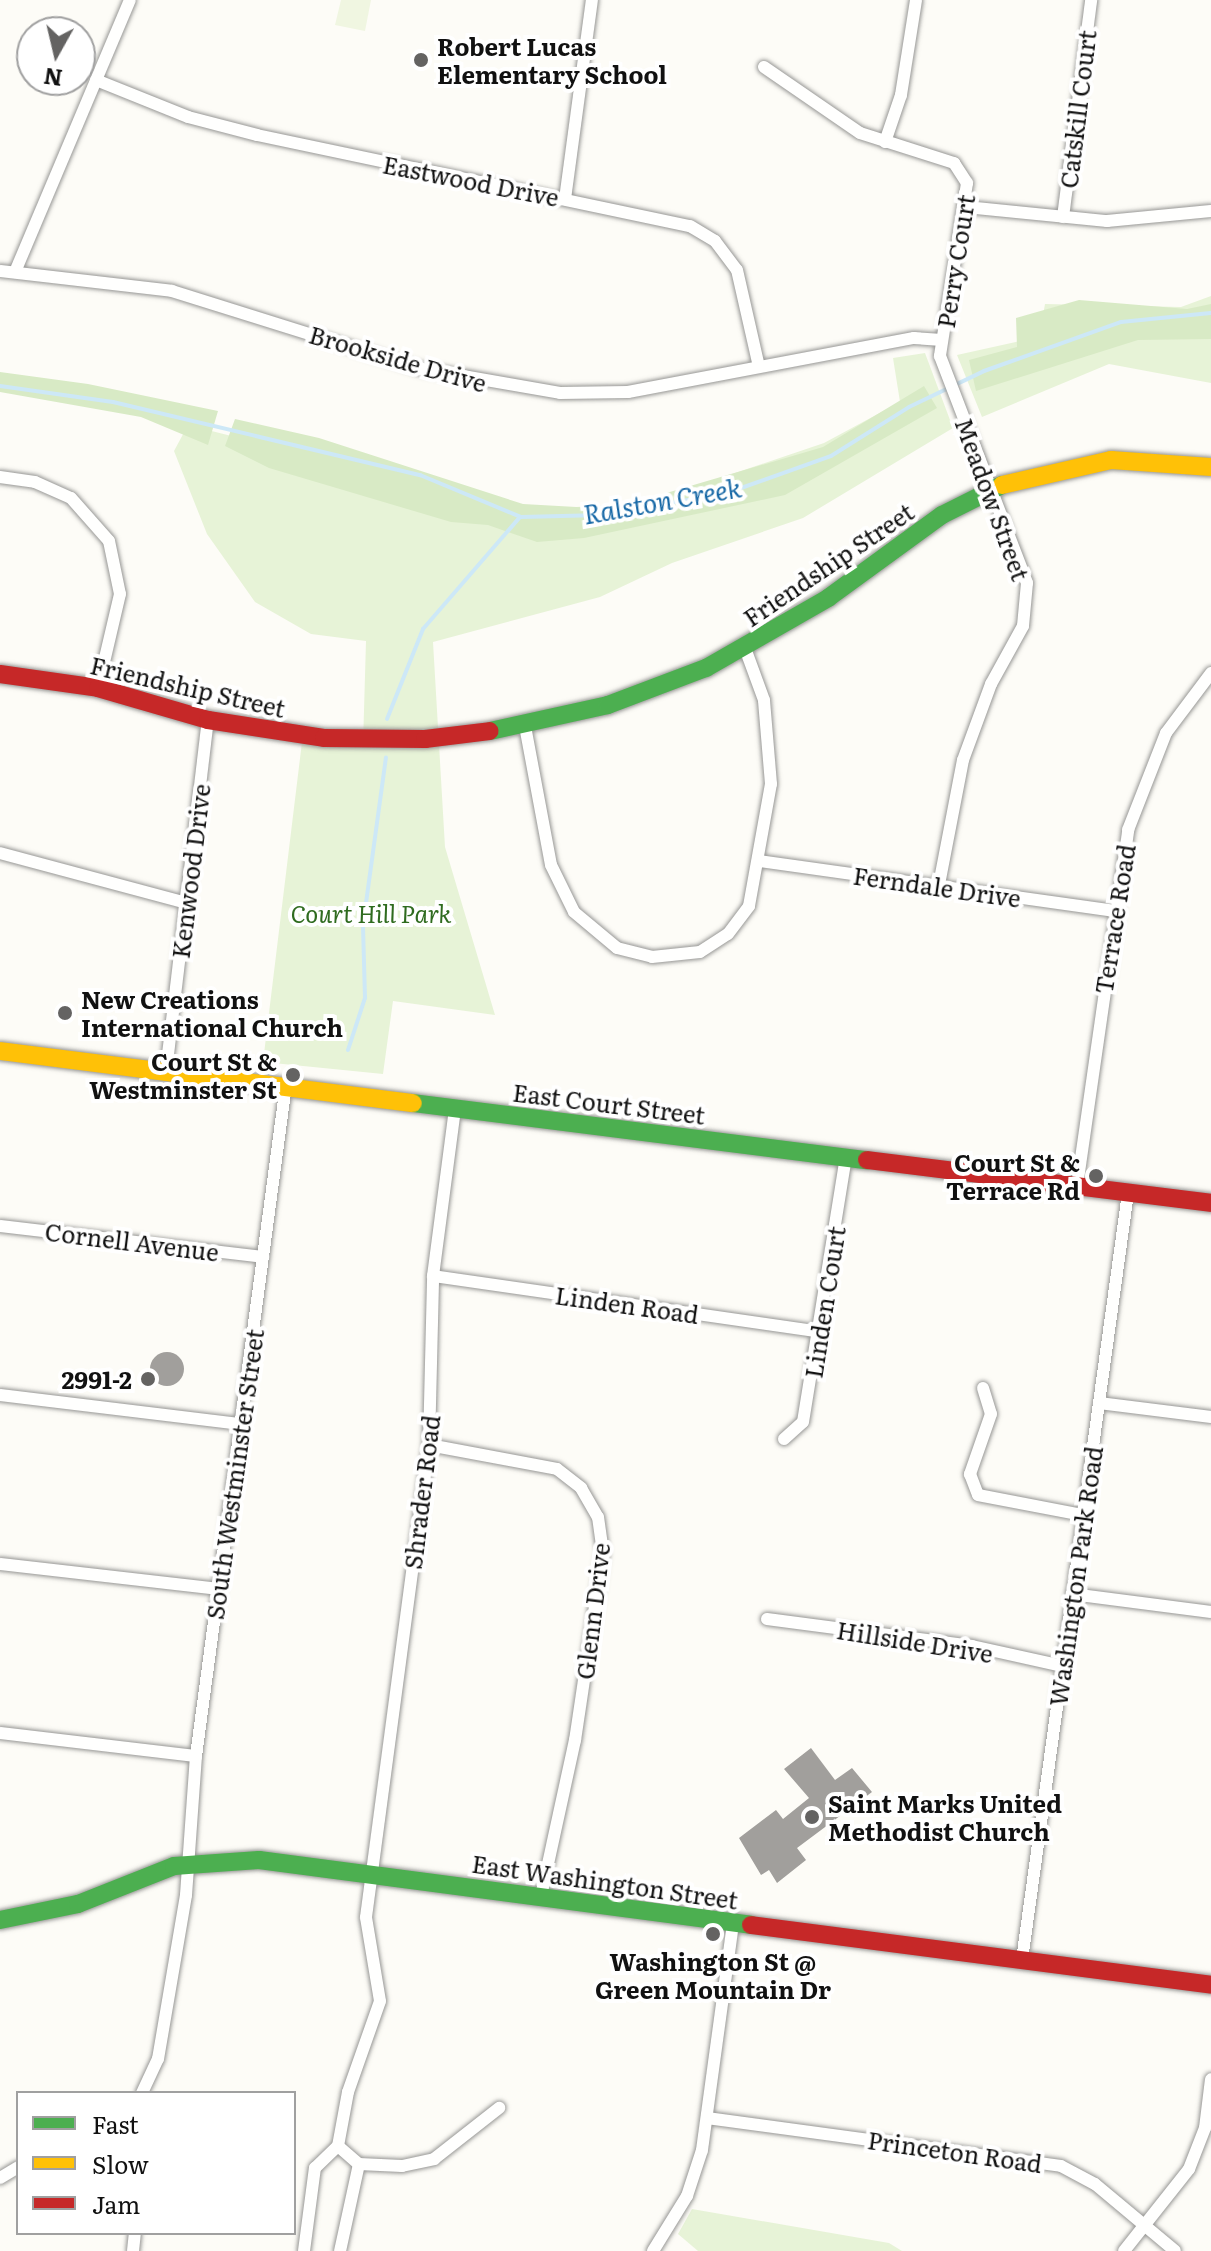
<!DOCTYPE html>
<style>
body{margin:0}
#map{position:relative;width:1211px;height:2251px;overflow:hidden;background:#fdfcf7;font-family:Literata,serif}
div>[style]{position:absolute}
.green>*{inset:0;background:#e7f3d7}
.forest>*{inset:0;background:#d8eac5}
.pitch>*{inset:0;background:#f0f6e1}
.stream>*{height:4px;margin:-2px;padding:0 2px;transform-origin:2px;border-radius:2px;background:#cde8f7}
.building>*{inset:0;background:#a19f9c}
.round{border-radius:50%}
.roads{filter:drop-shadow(0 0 2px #979795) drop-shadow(0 0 2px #979795)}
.street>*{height:12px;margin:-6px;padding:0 6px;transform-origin:6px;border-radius:6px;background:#fffffe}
.fast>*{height:18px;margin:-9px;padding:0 9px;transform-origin:9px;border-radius:9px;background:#4caf50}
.slow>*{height:18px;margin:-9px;padding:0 9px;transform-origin:9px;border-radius:9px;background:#ffc107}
.jam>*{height:18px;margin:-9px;padding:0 9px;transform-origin:9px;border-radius:9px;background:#c62828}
.dots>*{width:22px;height:22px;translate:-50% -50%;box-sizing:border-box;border:4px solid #fff;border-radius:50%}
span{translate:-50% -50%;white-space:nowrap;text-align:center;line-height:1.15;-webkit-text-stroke:8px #fff;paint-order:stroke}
.poi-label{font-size:24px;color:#111;font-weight:700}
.left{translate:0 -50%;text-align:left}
.right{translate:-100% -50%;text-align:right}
.street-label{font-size:24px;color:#111}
.park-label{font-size:24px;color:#2f6b1f;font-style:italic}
.water-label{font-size:26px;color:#1768a6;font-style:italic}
.legend{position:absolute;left:16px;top:2091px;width:280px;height:144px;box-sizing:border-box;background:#fff;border:2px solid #a0a0a0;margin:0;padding:10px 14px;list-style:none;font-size:24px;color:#111}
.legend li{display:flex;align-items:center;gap:16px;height:40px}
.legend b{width:40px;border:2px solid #a0a0a0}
.north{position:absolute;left:16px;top:16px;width:80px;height:80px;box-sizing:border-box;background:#fff;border:2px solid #a0a0a0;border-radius:50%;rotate:188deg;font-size:22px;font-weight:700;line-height:32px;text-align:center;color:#111}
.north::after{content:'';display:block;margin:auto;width:28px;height:36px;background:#646362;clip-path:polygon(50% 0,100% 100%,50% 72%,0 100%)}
</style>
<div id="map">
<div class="green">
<i style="clip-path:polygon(1211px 296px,1211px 383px,1109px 364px,982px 417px,957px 355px,1039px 337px,1045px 304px,1181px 307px)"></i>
<i style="clip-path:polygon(925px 353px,953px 428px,803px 518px,672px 563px,600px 597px,433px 642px,445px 847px,495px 1015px,393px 1001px,383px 1074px,263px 1062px,302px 742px,363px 745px,366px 641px,311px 634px,255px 602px,207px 534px,174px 451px,188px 425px,523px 510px,646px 503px,824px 443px,900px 402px,893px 358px)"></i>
<i style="clip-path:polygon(692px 2209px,889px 2243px,902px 2251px,698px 2251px,678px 2234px)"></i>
</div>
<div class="forest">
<i style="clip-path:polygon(1079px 300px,1187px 309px,1211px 304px,1211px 339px,1138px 340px,976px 391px,969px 360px,1017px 347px,1016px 318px)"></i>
<i style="clip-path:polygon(0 372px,88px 384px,218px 411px,208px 445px,141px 417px,0 392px)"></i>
<i style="clip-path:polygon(924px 386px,937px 408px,785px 495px,584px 538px,537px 542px,488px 525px,451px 522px,269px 468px,225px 446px,235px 419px,319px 438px,523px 504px,612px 509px,823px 447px)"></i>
</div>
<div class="pitch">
<i style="clip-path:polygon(341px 0,371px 0,365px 31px,335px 25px)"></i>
</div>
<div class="stream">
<i style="left:0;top:386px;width:114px;rotate:8.1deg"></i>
<i style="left:113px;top:402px;width:316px;rotate:13.4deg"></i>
<i style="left:420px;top:475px;width:109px;rotate:22.6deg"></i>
<i style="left:521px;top:517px;width:82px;rotate:-1.4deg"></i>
<i style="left:603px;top:515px;width:126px;rotate:-10.1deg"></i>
<i style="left:727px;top:493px;width:110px;rotate:-19.6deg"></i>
<i style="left:831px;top:456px;width:92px;rotate:-32.1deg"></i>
<i style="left:909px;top:407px;width:83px;rotate:-25.6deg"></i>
<i style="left:984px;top:371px;width:145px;rotate:-19.7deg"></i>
<i style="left:1121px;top:322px;width:90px;rotate:-5.7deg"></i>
<i style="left:387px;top:719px;width:97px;rotate:-68.2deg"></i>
<i style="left:423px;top:629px;width:148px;rotate:-49.1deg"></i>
<i style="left:348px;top:1050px;width:55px;rotate:-71.9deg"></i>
<i style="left:365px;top:998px;width:73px;rotate:-91.6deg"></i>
<i style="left:363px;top:925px;width:169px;rotate:-82.2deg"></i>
</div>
<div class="building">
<i class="round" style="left:150px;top:1352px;width:34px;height:34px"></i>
<i style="clip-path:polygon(811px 1748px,835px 1780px,852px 1768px,872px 1792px,797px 1848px,806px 1860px,777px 1883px,769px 1870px,761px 1875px,739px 1838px,776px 1810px,783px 1819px,809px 1798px,784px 1769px)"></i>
</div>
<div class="roads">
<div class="street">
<i style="left:764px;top:67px;width:116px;rotate:34.5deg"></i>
<i style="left:860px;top:133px;width:99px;rotate:17.7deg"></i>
<i style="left:954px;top:163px;width:24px;rotate:57deg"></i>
<i style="left:967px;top:183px;width:175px;rotate:98.9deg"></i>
<i style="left:940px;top:356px;width:243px;rotate:69deg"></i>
<i style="left:1027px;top:583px;width:43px;rotate:95.3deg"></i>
<i style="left:1023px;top:626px;width:66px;rotate:118.9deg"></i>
<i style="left:991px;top:684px;width:81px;rotate:110.2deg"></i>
<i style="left:963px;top:760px;width:127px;rotate:100.9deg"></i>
<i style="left:96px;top:80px;width:99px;rotate:21.9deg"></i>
<i style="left:188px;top:117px;width:71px;rotate:14.6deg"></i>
<i style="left:257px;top:135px;width:442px;rotate:11.9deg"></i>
<i style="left:690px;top:226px;width:29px;rotate:31deg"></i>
<i style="left:715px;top:241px;width:36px;rotate:53deg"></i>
<i style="left:737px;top:270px;width:99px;rotate:77.2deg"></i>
<i style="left:885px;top:142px;width:50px;rotate:-71.2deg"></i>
<i style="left:901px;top:95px;width:96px;rotate:-81deg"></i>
<i style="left:565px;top:199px;width:201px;rotate:-82.3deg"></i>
<i style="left:966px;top:207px;width:142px;rotate:5.7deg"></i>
<i style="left:1107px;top:221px;width:104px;rotate:-5.5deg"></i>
<i style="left:1063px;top:217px;width:219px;rotate:-82.6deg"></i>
<i style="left:0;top:271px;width:173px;rotate:6.6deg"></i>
<i style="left:172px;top:291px;width:257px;rotate:17.4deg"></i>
<i style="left:417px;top:368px;width:145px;rotate:9.9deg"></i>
<i style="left:560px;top:393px;width:68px;rotate:-0.8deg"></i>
<i style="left:628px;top:392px;width:291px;rotate:-10.7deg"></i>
<i style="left:914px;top:338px;width:28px;rotate:4deg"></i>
<i style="left:15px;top:272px;width:295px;rotate:-67.1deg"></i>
<i style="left:0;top:477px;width:35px;rotate:8deg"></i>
<i style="left:35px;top:482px;width:39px;rotate:24deg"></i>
<i style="left:71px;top:498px;width:57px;rotate:48.5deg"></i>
<i style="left:109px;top:541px;width:54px;rotate:78.3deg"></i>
<i style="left:120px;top:594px;width:97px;rotate:103.2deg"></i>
<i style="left:525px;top:726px;width:141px;rotate:79.4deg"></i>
<i style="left:551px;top:865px;width:52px;rotate:63.9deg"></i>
<i style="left:574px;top:912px;width:56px;rotate:39.9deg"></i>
<i style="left:617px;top:948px;width:36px;rotate:14deg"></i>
<i style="left:652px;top:957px;width:48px;rotate:-5.9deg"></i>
<i style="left:700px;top:952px;width:33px;rotate:-33deg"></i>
<i style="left:728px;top:934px;width:35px;rotate:-53deg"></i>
<i style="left:749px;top:906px;width:124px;rotate:-79.8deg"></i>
<i style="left:771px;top:784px;width:84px;rotate:-94.8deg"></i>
<i style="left:764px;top:700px;width:55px;rotate:-110.1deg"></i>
<i style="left:0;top:853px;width:193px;rotate:15deg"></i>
<i style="left:759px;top:861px;width:359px;rotate:8deg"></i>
<i style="left:166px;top:1071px;width:354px;rotate:-83.2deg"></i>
<i style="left:1077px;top:1186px;width:360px;rotate:-81.8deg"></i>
<i style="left:1128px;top:830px;width:104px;rotate:-68.6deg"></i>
<i style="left:1166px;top:733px;width:75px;rotate:-53.1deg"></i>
<i style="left:0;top:1226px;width:265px;rotate:6.7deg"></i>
<i style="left:433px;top:1276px;width:391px;rotate:8.2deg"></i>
<i style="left:983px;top:1388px;width:27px;rotate:73deg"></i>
<i style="left:991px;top:1414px;width:64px;rotate:109.3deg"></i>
<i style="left:970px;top:1474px;width:22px;rotate:69deg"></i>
<i style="left:978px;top:1495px;width:107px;rotate:10.8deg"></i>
<i style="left:0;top:1395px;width:243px;rotate:6.9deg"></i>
<i style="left:1099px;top:1403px;width:113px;rotate:7.1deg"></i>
<i style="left:784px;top:1439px;width:25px;rotate:-42deg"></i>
<i style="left:803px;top:1422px;width:268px;rotate:-80.8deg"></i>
<i style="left:429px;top:1445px;width:130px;rotate:10.6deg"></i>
<i style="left:557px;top:1469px;width:31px;rotate:38deg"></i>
<i style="left:581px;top:1488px;width:34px;rotate:60deg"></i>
<i style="left:598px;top:1517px;width:36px;rotate:82deg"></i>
<i style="left:603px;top:1553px;width:189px;rotate:98.5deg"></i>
<i style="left:575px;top:1740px;width:160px;rotate:102.3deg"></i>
<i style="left:0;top:1564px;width:219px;rotate:6.5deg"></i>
<i style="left:1072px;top:1594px;width:140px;rotate:7.4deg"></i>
<i style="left:767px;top:1619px;width:207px;rotate:7.5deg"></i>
<i style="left:972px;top:1646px;width:92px;rotate:12.5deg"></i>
<i style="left:0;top:1733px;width:197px;rotate:6.7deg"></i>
<i style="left:1022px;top:1960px;width:774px;rotate:-82.13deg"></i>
<i style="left:142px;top:2093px;width:38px;rotate:-65deg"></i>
<i style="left:158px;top:2059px;width:166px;rotate:-80.3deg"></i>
<i style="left:186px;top:1895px;width:139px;rotate:-85.9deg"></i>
<i style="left:196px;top:1756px;width:677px;rotate:-82.36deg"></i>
<i style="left:707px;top:2118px;width:357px;rotate:7.7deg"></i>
<i style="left:1061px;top:2166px;width:38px;rotate:28deg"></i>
<i style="left:1095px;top:2184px;width:104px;rotate:39.9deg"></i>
<i style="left:338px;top:2146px;width:55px;rotate:-79.5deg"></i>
<i style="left:348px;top:2092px;width:96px;rotate:-70.6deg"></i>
<i style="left:380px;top:2001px;width:85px;rotate:-99.5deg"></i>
<i style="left:366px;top:1917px;width:476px;rotate:-82.4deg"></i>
<i style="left:429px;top:1445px;width:169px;rotate:-88.6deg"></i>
<i style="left:433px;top:1276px;width:169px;rotate:-82.5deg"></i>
<i style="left:338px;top:2146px;width:28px;rotate:41deg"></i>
<i style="left:359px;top:2164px;width:89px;rotate:102.3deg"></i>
<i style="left:359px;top:2164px;width:43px;rotate:2.7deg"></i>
<i style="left:402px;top:2166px;width:33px;rotate:-12deg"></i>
<i style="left:434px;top:2159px;width:83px;rotate:-38.1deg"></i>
<i style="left:0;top:2178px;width:21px;rotate:-31deg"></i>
<i style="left:133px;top:2251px;width:18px;rotate:-84deg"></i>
<i style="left:304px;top:2251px;width:84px;rotate:-82.5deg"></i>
<i style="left:315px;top:2168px;width:32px;rotate:-44deg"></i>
<i style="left:653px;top:2251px;width:65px;rotate:-58.3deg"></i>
<i style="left:687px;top:2196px;width:48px;rotate:-71.9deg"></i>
<i style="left:702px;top:2150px;width:229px;rotate:-82.2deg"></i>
<i style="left:1124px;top:2251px;width:105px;rotate:-51.6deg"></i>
<i style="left:1189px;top:2169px;width:44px;rotate:-68.7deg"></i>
<i style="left:1205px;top:2128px;width:49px;rotate:-83deg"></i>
</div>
<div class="fast">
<i style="left:490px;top:731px;width:121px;rotate:-12.4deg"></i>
<i style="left:608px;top:705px;width:105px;rotate:-20.7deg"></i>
<i style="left:706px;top:668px;width:141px;rotate:-29.8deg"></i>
<i style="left:828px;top:598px;width:141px;rotate:-36.1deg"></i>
<i style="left:942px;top:515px;width:67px;rotate:-26.6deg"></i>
<i style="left:413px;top:1103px;width:458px;rotate:7.2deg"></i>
<i style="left:0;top:1920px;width:80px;rotate:-11.6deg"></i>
<i style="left:78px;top:1904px;width:103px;rotate:-21.6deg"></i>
<i style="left:174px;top:1866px;width:85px;rotate:-4deg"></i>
<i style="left:259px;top:1860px;width:496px;rotate:7.5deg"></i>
</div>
<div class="slow">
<i style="left:1002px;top:485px;width:112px;rotate:-12.9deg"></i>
<i style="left:1111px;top:460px;width:100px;rotate:4deg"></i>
<i style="left:0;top:1051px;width:416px;rotate:7.2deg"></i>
</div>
<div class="jam">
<i style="left:0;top:674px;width:99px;rotate:8.1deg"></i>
<i style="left:98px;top:688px;width:115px;rotate:16.2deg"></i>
<i style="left:208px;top:720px;width:117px;rotate:8.8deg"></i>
<i style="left:324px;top:738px;width:101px;rotate:0.6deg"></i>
<i style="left:425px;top:739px;width:65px;rotate:-7deg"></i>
<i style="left:867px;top:1160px;width:347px;rotate:7.1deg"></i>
<i style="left:751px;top:1925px;width:464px;rotate:7.4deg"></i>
</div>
</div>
<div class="dots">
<i style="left:421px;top:60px;background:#646362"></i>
<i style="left:65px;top:1013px;background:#646362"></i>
<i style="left:293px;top:1075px;background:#646362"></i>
<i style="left:1096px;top:1176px;background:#646362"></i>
<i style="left:148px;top:1379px;background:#646362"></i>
<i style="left:812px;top:1817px;background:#646362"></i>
<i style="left:713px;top:1934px;background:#646362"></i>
</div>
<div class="poi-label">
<span class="left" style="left:437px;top:60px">Robert Lucas<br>Elementary School</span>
<span class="left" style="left:81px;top:1013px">New Creations<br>International Church</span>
<span class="right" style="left:277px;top:1075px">Court St &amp;<br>Westminster St</span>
<span class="right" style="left:1080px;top:1176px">Court St &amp;<br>Terrace Rd</span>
<span class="right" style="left:132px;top:1379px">2991-2</span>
<span class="left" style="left:828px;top:1817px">Saint Marks United<br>Methodist Church</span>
<span style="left:713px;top:1975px">Washington St @<br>Green Mountain Dr</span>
</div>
<div class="street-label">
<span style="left:1077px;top:109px;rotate:-83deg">Catskill Court</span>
<span style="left:471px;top:180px;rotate:11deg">Eastwood Drive</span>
<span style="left:955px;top:261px;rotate:-81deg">Perry Court</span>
<span style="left:398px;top:358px;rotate:16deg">Brookside Drive</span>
<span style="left:993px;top:499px;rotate:70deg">Meadow Street</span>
<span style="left:828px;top:564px;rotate:-34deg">Friendship Street</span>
<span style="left:188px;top:686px;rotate:13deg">Friendship Street</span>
<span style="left:190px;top:871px;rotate:-83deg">Kenwood Drive</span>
<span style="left:937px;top:886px;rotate:8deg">Ferndale Drive</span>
<span style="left:1114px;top:919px;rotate:-81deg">Terrace Road</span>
<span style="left:609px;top:1103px;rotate:7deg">East Court Street</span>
<span style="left:132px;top:1241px;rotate:7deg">Cornell Avenue</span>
<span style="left:824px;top:1302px;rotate:-81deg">Linden Court</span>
<span style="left:627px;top:1304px;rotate:8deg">Linden Road</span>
<span style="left:234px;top:1474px;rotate:-82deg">South Westminster Street</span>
<span style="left:421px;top:1492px;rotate:-83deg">Shrader Road</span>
<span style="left:1075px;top:1576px;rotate:-82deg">Washington Park Road</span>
<span style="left:592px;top:1611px;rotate:-83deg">Glenn Drive</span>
<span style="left:915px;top:1641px;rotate:9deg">Hillside Drive</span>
<span style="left:605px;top:1881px;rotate:8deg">East Washington Street</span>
<span style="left:955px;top:2151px;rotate:8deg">Princeton Road</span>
</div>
<div class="park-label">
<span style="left:371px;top:913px">Court Hill Park</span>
</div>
<div class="water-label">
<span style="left:662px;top:500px;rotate:-10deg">Ralston Creek</span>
</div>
<ul class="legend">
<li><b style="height:10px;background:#4caf50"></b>Fast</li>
<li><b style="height:10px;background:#ffc107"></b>Slow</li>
<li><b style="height:10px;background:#c62828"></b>Jam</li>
</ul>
<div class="north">N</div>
</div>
